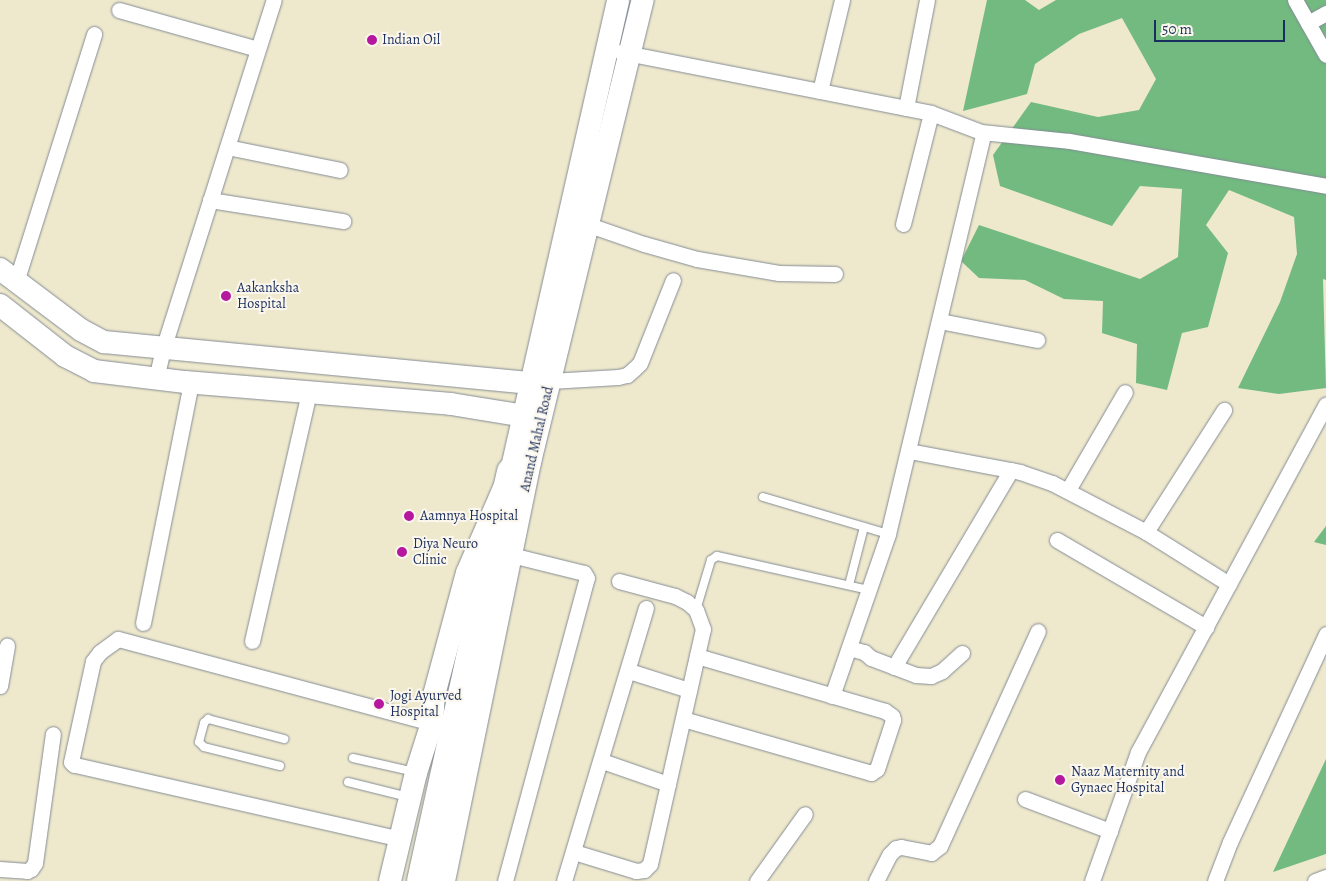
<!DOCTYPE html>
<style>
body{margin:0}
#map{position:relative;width:1326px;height:881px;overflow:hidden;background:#eee8cc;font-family:Alegreya,serif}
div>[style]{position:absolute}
.forest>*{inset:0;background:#72ba80}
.roads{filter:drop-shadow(0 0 1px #848c95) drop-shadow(0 0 1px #848c95)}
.lane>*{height:8px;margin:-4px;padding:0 4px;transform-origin:4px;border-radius:4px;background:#fff}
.street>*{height:15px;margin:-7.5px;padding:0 7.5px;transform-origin:7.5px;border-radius:7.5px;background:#fff}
.secondary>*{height:22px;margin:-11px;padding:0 11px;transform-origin:11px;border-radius:11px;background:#fff}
.highway>*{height:28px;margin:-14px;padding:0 14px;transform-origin:14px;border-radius:14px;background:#fff}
.dots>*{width:14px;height:14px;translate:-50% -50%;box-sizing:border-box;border:2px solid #fbf7ec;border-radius:50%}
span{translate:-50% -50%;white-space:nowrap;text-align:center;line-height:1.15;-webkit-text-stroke:4px #fbf7ec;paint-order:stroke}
.poi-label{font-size:14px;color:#1b2f5e}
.left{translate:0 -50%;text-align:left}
.street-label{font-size:14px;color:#1b2f5e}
.scale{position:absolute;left:1154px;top:20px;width:131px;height:22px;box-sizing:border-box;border:2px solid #1b2f5e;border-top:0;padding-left:6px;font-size:15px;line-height:18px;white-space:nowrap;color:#1b2f5e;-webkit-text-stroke:4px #fbf7ec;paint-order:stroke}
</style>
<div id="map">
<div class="forest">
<i style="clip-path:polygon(987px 0,1025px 0,1039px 10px,1056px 0,1326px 0,1326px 280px,1323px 279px,1326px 388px,1279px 394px,1238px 388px,1280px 302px,1297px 254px,1294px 217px,1229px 190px,1206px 225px,1228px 253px,1208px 327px,1182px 333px,1167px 390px,1136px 383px,1137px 344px,1102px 333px,1103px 301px,1064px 299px,1025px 280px,979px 278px,961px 261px,979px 225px,1140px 279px,1178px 257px,1182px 189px,1140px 186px,1112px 226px,1000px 186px,993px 155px,1031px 102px,1098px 117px,1139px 110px,1156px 79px,1122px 18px,1079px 34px,1035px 64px,1027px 94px,963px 111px)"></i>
<i style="clip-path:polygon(1326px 526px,1326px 545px,1314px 542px)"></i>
<i style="clip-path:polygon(1326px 759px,1326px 854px,1273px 872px)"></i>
</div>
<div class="roads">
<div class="lane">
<i style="left:763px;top:497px;width:130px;rotate:16.5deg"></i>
<i style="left:849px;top:585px;width:60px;rotate:-75.5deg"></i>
<i style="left:696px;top:610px;width:52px;rotate:-73.3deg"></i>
<i style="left:711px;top:560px;width:7px;rotate:-34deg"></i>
<i style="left:717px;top:556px;width:156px;rotate:12.6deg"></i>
<i style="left:353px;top:758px;width:64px;rotate:12.7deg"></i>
<i style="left:280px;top:766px;width:78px;rotate:-166deg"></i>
<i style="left:204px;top:747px;width:7px;rotate:-135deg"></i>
<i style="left:199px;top:742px;width:20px;rotate:-75deg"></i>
<i style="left:204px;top:723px;width:6px;rotate:-45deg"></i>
<i style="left:208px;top:719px;width:79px;rotate:14.7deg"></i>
<i style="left:348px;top:782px;width:62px;rotate:14deg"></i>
</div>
<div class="street">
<i style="left:1295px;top:0;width:63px;rotate:60.6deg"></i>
<i style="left:119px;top:10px;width:144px;rotate:15.7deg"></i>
<i style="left:1308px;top:23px;width:21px;rotate:-29deg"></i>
<i style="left:621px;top:52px;width:316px;rotate:11.1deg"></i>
<i style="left:931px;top:113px;width:53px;rotate:20.8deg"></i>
<i style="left:981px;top:132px;width:88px;rotate:5.8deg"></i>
<i style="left:1069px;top:141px;width:261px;rotate:9.9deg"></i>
<i style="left:820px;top:91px;width:94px;rotate:-76.4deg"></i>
<i style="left:906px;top:108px;width:110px;rotate:-79deg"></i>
<i style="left:227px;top:147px;width:115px;rotate:11.5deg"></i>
<i style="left:210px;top:200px;width:135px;rotate:9deg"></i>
<i style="left:903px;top:224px;width:114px;rotate:-75.8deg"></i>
<i style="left:589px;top:225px;width:58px;rotate:19.1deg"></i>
<i style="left:644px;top:244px;width:55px;rotate:15.8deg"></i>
<i style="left:697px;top:259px;width:83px;rotate:9.7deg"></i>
<i style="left:779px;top:273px;width:56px;rotate:1deg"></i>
<i style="left:16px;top:282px;width:260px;rotate:-72.5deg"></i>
<i style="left:940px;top:321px;width:99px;rotate:11.1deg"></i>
<i style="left:156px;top:379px;width:31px;rotate:-77deg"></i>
<i style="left:163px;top:349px;width:366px;rotate:-72.4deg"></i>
<i style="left:550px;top:381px;width:68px;rotate:-3.4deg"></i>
<i style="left:618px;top:377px;width:9px;rotate:-13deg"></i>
<i style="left:627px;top:375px;width:9px;rotate:-41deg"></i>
<i style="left:634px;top:369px;width:8px;rotate:-45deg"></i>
<i style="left:640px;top:363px;width:89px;rotate:-68.3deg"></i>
<i style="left:909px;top:451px;width:113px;rotate:10.7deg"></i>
<i style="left:1020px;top:472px;width:34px;rotate:19deg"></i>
<i style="left:1052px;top:483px;width:106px;rotate:27.5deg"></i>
<i style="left:1146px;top:532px;width:98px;rotate:32.1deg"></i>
<i style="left:1068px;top:490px;width:113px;rotate:-59.8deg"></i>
<i style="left:1146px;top:532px;width:145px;rotate:-57.4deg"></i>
<i style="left:1057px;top:540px;width:173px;rotate:30.3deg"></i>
<i style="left:143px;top:623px;width:246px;rotate:-78.7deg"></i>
<i style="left:252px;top:641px;width:254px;rotate:-77.1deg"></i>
<i style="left:849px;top:648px;width:16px;rotate:15deg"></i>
<i style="left:864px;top:652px;width:9px;rotate:41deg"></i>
<i style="left:871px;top:658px;width:48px;rotate:20.7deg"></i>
<i style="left:916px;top:675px;width:15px;rotate:4deg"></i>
<i style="left:931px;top:676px;width:12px;rotate:-24deg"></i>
<i style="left:942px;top:671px;width:27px;rotate:-42deg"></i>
<i style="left:894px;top:667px;width:229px;rotate:-59.3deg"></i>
<i style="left:629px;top:671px;width:63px;rotate:17.6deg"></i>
<i style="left:0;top:686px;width:41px;rotate:-80.1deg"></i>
<i style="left:832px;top:696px;width:171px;rotate:-70.9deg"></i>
<i style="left:888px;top:534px;width:409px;rotate:-76.6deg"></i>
<i style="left:983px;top:136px;width:4px;rotate:-117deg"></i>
<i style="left:683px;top:719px;width:196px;rotate:16deg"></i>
<i style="left:871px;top:773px;width:7px;rotate:-34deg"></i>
<i style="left:877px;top:769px;width:52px;rotate:-71.9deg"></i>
<i style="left:893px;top:720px;width:4px;rotate:-104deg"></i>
<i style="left:892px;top:716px;width:9px;rotate:-144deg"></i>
<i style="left:885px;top:711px;width:196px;rotate:-163.7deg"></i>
<i style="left:602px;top:761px;width:70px;rotate:19.2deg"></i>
<i style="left:1025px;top:799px;width:91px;rotate:20.6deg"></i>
<i style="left:401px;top:839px;width:335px;rotate:-167.2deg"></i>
<i style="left:74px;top:765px;width:4px;rotate:-135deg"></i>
<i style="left:71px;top:762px;width:103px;rotate:-77.7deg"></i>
<i style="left:93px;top:661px;width:11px;rotate:-52deg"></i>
<i style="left:100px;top:652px;width:22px;rotate:-36deg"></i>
<i style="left:118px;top:639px;width:325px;rotate:15deg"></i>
<i style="left:574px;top:852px;width:65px;rotate:17deg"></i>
<i style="left:636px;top:871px;width:8px;rotate:-7deg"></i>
<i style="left:644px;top:870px;width:8px;rotate:-45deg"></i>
<i style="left:650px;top:864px;width:241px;rotate:-77.3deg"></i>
<i style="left:703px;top:629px;width:20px;rotate:-110deg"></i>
<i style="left:696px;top:610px;width:12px;rotate:-138deg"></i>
<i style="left:687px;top:602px;width:13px;rotate:-153deg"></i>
<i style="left:675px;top:596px;width:58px;rotate:-165deg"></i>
<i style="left:0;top:869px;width:27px;rotate:4deg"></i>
<i style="left:27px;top:871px;width:4px;rotate:-27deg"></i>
<i style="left:31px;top:869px;width:7px;rotate:-56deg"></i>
<i style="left:35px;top:863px;width:130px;rotate:-82.1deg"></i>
<i style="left:505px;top:881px;width:314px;rotate:-74.9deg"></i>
<i style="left:587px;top:578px;width:6px;rotate:-121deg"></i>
<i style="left:584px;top:573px;width:75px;rotate:-166.1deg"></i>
<i style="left:564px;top:881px;width:285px;rotate:-73.3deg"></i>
<i style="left:757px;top:881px;width:82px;rotate:-54.4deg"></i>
<i style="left:876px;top:881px;width:30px;rotate:-63deg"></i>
<i style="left:890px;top:854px;width:8px;rotate:-45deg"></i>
<i style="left:896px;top:848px;width:5px;rotate:-11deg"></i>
<i style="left:901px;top:847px;width:31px;rotate:11deg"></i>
<i style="left:931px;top:853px;width:11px;rotate:-38deg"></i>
<i style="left:940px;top:846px;width:236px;rotate:-65.5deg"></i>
<i style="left:1092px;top:881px;width:137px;rotate:-70.4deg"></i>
<i style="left:1138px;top:752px;width:395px;rotate:-61.6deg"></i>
<i style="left:1215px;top:881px;width:42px;rotate:-69deg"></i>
<i style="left:1230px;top:842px;width:229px;rotate:-65.2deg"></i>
<i style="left:1315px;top:881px;width:12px;rotate:-20deg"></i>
</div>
<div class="secondary">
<i style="left:0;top:269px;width:101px;rotate:37deg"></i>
<i style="left:81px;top:330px;width:26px;rotate:28deg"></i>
<i style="left:104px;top:342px;width:429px;rotate:5.5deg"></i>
<i style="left:0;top:305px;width:83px;rotate:38.1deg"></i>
<i style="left:65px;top:356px;width:33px;rotate:27deg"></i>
<i style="left:94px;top:371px;width:92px;rotate:6.9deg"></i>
<i style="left:185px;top:382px;width:267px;rotate:4.7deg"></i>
<i style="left:451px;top:404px;width:74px;rotate:9.3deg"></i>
<i style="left:390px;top:881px;width:111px;rotate:-76.5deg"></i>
<i style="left:416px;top:773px;width:52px;rotate:-72.3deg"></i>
<i style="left:432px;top:723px;width:28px;rotate:-86deg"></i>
<i style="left:434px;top:695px;width:126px;rotate:-74.9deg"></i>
<i style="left:467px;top:573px;width:110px;rotate:-66.5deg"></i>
<i style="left:511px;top:472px;width:484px;rotate:-77.2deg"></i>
<i style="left:444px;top:881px;width:428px;rotate:-78.4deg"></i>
<i style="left:530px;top:462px;width:476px;rotate:-76.3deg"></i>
</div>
<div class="highway">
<i style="left:421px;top:881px;width:419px;rotate:-77.6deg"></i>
</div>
</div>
<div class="dots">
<i style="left:372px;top:40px;background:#b5179e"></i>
<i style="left:226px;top:296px;background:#b5179e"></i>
<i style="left:409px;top:516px;background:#b5179e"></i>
<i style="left:402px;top:552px;background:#b5179e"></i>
<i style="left:379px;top:704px;background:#b5179e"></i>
<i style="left:1060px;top:780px;background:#b5179e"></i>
</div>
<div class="poi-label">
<span class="left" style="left:382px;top:40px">Indian Oil</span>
<span class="left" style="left:237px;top:296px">Aakanksha<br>Hospital</span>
<span class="left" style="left:420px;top:516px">Aamnya Hospital</span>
<span class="left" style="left:413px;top:552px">Diya Neuro<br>Clinic</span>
<span class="left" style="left:390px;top:704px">Jogi Ayurved<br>Hospital</span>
<span class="left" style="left:1071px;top:780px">Naaz Maternity and<br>Gynaec Hospital</span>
</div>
<div class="street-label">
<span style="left:537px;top:439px;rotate:-77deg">Anand Mahal Road</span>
</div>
<div class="scale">50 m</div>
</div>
